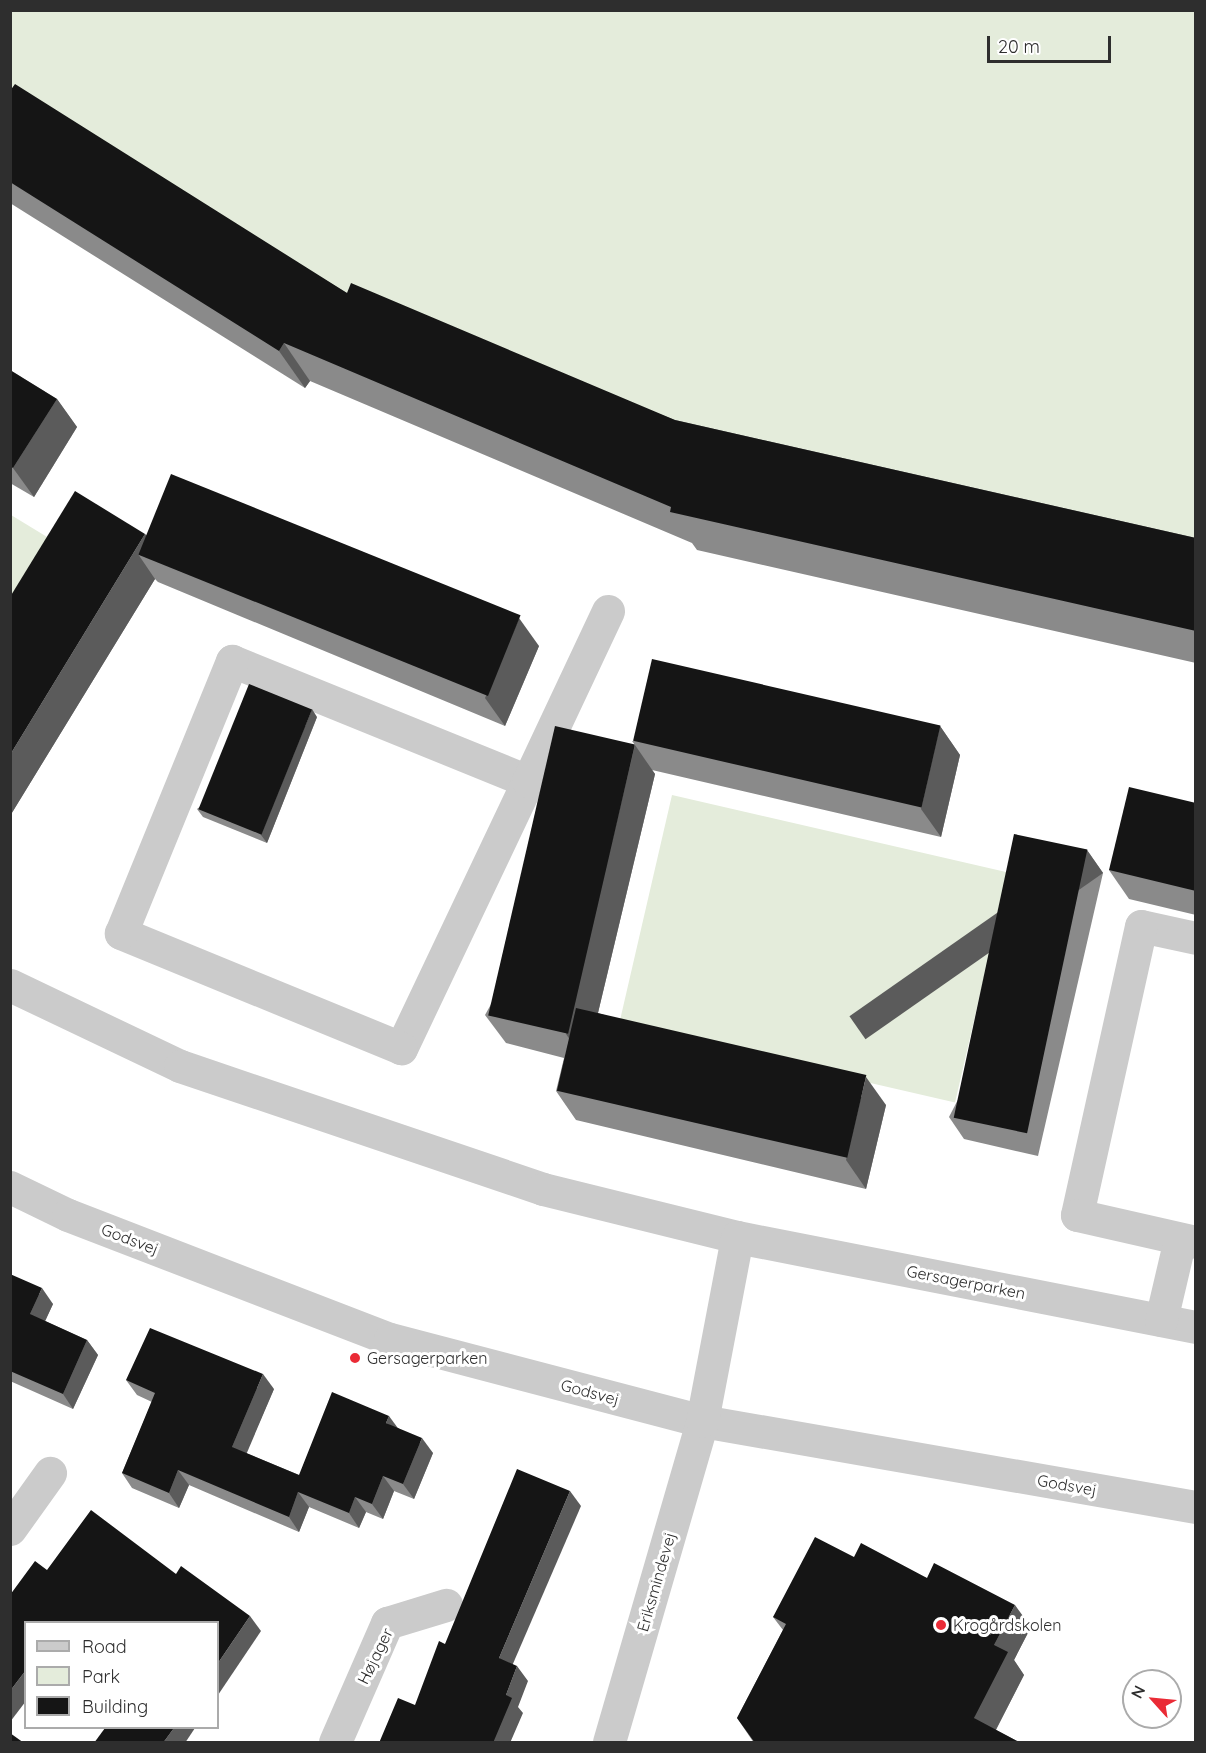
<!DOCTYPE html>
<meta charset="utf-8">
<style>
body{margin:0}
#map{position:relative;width:1206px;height:1753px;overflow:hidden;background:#fff;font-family:Quicksand,sans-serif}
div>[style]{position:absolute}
.green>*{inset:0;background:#e4ecdb;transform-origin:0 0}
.minor>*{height:33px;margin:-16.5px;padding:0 16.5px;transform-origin:16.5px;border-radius:16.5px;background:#cbcbcb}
.wall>*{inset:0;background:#8a8a8a}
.shaded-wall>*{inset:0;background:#5b5b5b;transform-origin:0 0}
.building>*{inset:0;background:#151515;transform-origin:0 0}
.dots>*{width:16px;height:16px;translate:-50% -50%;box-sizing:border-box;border:3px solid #fff;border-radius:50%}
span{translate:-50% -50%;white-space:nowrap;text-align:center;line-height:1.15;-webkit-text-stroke:6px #fff;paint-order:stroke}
.street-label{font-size:16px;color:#2e2e2e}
.poi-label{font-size:16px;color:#2e2e2e}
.left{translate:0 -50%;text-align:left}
.frame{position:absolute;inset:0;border:12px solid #2e2e2e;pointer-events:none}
.legend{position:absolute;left:24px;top:1621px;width:195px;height:108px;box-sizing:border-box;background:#fff;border:2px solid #ababab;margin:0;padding:8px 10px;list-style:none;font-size:18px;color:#2e2e2e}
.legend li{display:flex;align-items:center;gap:12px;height:30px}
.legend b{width:30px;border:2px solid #ababab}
.north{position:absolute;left:1122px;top:1669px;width:60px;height:60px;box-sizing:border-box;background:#fff;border:2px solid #ababab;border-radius:50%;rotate:297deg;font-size:16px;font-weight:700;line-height:24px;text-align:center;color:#2e2e2e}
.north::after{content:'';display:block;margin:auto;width:21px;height:27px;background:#ea2b36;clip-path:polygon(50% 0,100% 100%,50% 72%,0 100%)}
.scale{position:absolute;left:987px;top:36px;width:124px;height:27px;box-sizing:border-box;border:3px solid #2e2e2e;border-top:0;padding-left:8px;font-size:18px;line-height:21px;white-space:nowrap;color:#2e2e2e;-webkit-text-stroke:4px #fff;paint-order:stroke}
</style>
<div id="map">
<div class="green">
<i style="clip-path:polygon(10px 11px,1195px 11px,1195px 570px,705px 454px,366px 308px,11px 92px)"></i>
<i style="clip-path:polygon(11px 515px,57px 543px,11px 618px)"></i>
<i style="left:672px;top:795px;width:345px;height:236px;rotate:13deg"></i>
</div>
<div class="minor">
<i style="left:232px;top:661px;width:319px;rotate:22.1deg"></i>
<i style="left:528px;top:781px;width:296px;rotate:115.4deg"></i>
<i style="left:401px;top:1048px;width:303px;rotate:-157.7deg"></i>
<i style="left:121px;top:933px;width:294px;rotate:-67.8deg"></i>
<i style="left:528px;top:781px;width:188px;rotate:-64.8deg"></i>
<i style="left:1196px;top:938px;width:56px;rotate:-167.7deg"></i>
<i style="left:1141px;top:926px;width:296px;rotate:102.5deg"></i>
<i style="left:1077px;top:1215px;width:122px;rotate:12.8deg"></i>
<i style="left:10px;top:985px;width:188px;rotate:25.5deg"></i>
<i style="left:180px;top:1066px;width:383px;rotate:18.7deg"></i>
<i style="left:543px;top:1189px;width:200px;rotate:13.9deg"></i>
<i style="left:737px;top:1237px;width:468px;rotate:11.1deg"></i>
<i style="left:10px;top:1187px;width:64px;rotate:25.8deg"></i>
<i style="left:68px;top:1215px;width:345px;rotate:21.1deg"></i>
<i style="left:390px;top:1339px;width:323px;rotate:14.7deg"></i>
<i style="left:702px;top:1421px;width:501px;rotate:9.88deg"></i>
<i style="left:1161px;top:1320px;width:83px;rotate:-76.8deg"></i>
<i style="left:10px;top:1529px;width:69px;rotate:-54.5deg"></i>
<i style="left:335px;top:1742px;width:130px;rotate:-66.4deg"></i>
<i style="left:387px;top:1623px;width:62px;rotate:-17deg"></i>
<i style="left:609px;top:1742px;width:334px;rotate:-73.8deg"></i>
<i style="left:702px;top:1421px;width:187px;rotate:-79.2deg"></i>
</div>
<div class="wall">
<i style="clip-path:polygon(10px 91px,347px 293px,675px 420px,1196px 538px,1196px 663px,697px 550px,692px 543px,310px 381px,305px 388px,10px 203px)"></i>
<i style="clip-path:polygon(10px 370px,57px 399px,77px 427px,34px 497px,10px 483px)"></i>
<i style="clip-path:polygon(145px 534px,146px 535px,539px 646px,505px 726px,158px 582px,155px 579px,10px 816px)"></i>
<i style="clip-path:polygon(317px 717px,267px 843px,203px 817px,197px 809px)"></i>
<i style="clip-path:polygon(940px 726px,960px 755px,941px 837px,652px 770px,655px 774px,598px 1013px,886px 1105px,866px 1189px,576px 1120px,556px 1091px,564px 1058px,506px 1043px,485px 1015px,635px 745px,632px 741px)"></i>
<i style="clip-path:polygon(1196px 803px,1196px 915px,1129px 899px,1109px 870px)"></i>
<i style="clip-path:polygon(1087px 850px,1103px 873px,1038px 1156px,964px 1139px,949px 1117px)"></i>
<i style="clip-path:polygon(10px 1274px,53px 1304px,45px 1321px,87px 1340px,98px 1355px,73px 1409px,10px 1381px)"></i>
<i style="clip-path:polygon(126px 1380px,274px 1389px,246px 1453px,299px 1475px,398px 1428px,433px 1453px,414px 1499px,394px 1491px,383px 1519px,366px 1512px,359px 1528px,309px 1507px,299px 1532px,189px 1485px,179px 1508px,132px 1488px,122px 1473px,152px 1402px,137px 1395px)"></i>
<i style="clip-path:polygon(854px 1557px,927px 1578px,1031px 1627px,1014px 1660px,1024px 1675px,996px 1730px,1021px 1743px,754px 1743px,737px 1718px,783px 1630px,773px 1617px)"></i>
</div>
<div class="shaded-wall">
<i style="clip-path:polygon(284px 343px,310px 381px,305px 388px,279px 351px)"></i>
<i style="clip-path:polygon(57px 399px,77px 427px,34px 497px,13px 468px)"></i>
<i style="clip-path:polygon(145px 534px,165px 563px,138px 554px,155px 579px,10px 816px,10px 755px)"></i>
<i style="clip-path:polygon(519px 618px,539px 646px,505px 726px,485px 698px)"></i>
<i style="clip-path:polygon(312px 709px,317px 717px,267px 843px,261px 835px)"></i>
<i style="clip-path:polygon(940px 726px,960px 755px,941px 837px,921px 809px)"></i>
<i style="clip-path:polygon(635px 745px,655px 774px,586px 1063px,566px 1034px)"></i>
<i style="left:1087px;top:850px;width:28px;height:290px;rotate:55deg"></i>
<i style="clip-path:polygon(866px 1077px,886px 1105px,866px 1189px,846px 1160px)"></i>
<i style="clip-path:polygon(42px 1288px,53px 1304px,41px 1330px,30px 1314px)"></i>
<i style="clip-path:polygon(87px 1340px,98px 1355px,73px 1409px,63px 1394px)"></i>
<i style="clip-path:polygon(263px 1374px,274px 1389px,243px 1462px,232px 1447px)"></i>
<i style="clip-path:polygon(389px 1416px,400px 1431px,386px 1423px)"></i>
<i style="clip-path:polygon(422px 1438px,433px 1453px,414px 1499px,403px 1484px)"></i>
<i style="clip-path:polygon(178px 1470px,189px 1485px,179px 1508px,169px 1493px)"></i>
<i style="clip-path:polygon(383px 1476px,394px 1491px,383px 1519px,372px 1504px)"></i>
<i style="clip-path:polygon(570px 1491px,581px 1506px,509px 1673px,499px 1658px)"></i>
<i style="clip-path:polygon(298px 1492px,309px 1507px,299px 1532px,289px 1517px)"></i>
<i style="clip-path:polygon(355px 1497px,366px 1512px,359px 1528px,349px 1513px)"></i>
<i style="clip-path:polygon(1015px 1605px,1031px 1627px,1014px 1660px,1024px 1675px,990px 1741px,974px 1718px,994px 1645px)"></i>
<i style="clip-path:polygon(250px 1616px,261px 1631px,218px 1695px,218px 1663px)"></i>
<i style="clip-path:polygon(517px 1666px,528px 1681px,518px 1707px,523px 1713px,510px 1743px,493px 1743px,506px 1695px)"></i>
<i style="clip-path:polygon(26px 1670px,26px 1701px,10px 1722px,10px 1691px)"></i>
<i style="clip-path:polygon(174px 1728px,195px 1728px,185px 1743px,163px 1743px)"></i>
</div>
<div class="building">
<i style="clip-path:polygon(15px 84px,347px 293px,351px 283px,675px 420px,1196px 538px,1196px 631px,670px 512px,671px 507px,284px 343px,279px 351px,10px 182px,10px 91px)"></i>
<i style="clip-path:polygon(10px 370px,57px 399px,13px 468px,10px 466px)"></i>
<i style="left:171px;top:474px;width:377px;height:87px;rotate:22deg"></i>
<i style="clip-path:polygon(75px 491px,145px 534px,10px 755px,10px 597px)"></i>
<i style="left:652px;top:659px;width:296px;height:84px;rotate:13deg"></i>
<i style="left:249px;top:684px;width:68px;height:135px;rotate:22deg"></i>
<i style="left:555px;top:726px;width:82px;height:297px;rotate:13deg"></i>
<i style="clip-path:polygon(1129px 787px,1196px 803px,1196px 891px,1109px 870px)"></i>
<i style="left:1014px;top:834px;width:75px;height:290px;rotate:12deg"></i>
<i style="left:576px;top:1008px;width:298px;height:85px;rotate:13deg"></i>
<i style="clip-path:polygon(10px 1274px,42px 1288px,30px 1314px,87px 1340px,63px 1394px,10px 1371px)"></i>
<i style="clip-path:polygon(150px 1328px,263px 1374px,232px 1447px,299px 1475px,332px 1392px,389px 1416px,386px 1423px,422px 1438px,403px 1484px,383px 1476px,372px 1504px,355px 1497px,349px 1513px,298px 1492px,289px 1517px,178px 1470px,169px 1493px,122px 1473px,155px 1393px,126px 1380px)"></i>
<i style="clip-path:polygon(517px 1469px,570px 1491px,499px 1658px,517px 1666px,506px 1695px,512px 1698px,493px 1743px,379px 1743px,398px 1698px,415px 1705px,439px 1641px,445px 1644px)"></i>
<i style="clip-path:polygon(91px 1510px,176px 1574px,181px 1566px,250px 1616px,218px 1663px,218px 1623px,26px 1623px,26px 1670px,10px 1691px,10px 1595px,35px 1561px,47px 1570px)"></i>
<i style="clip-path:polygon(815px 1537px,854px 1557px,861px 1543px,927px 1578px,934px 1563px,1015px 1605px,994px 1645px,1008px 1652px,974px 1718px,1021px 1743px,755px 1743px,737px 1718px,786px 1624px,773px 1617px)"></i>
<i style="clip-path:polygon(105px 1728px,174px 1728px,163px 1743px,94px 1743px)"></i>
<i style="clip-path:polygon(10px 1733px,24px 1743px,10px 1743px)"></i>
</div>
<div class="dots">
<i style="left:355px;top:1358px;background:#ea2b36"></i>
<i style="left:941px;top:1625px;background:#ea2b36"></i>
</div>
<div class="street-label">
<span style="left:130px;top:1239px;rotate:21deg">Godsvej</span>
<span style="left:966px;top:1282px;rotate:11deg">Gersagerparken</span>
<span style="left:590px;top:1392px;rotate:15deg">Godsvej</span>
<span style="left:1067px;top:1485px;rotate:10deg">Godsvej</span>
<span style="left:656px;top:1582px;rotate:-74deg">Eriksmindevej</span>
<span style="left:375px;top:1656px;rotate:-64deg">Højager</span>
</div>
<div class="poi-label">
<span class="left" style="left:367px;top:1358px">Gersagerparken</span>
<span class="left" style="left:953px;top:1625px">Krogårdskolen</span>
</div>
<div class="frame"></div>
<ul class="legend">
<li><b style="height:8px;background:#cbcbcb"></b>Road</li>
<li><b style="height:16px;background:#e4ecdb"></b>Park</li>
<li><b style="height:16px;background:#151515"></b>Building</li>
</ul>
<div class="north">N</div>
<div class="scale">20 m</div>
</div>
